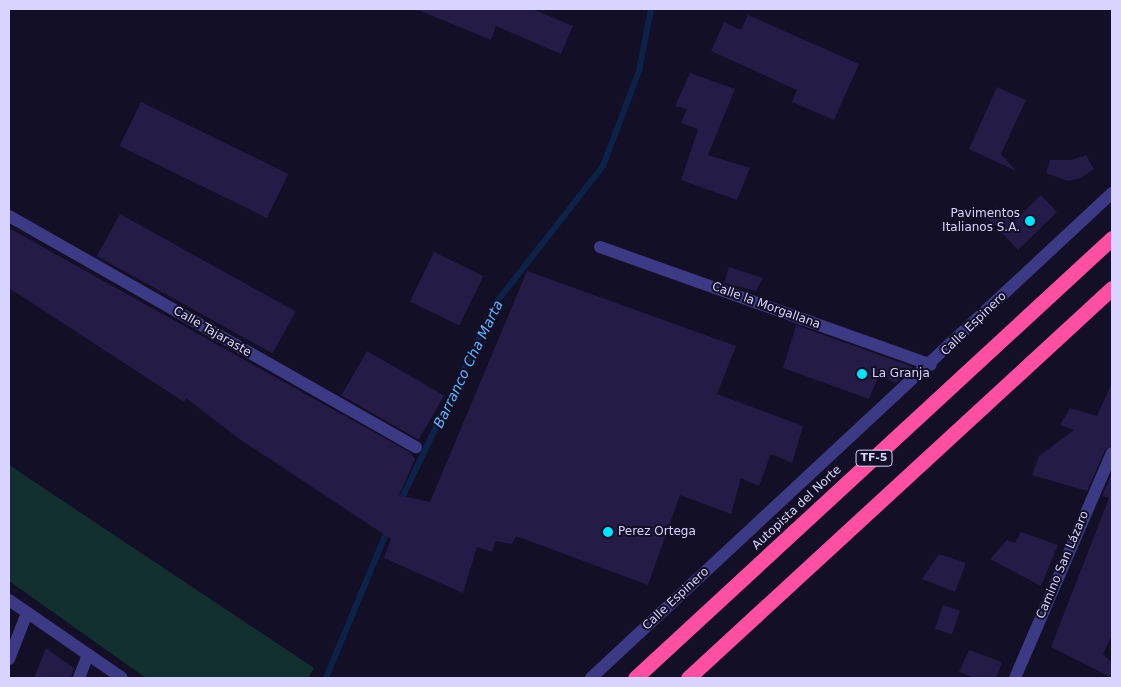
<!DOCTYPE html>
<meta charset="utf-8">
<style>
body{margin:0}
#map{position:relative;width:1121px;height:687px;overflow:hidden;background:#130f26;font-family:"DejaVu Sans",sans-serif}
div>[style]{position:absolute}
.green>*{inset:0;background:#12302f}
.stream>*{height:5.5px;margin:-2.75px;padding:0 2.75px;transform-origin:2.75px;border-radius:2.75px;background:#0c2248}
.building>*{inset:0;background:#241b47;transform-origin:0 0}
.minor>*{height:12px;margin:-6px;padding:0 6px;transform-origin:6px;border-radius:6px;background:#3d3a85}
.highway>*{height:15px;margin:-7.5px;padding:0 7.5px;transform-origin:7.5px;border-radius:7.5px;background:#ff4fa3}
.dots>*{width:14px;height:14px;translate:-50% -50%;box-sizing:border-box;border:2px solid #130f26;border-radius:50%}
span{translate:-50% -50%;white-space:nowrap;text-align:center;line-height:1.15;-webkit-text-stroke:4px #130f26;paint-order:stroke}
.shield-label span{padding:1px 4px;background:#130f26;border:1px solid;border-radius:4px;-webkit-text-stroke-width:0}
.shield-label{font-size:11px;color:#d9d4ff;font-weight:700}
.poi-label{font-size:12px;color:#d9d4ff}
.right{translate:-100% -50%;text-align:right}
.left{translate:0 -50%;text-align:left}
.street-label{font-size:12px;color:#d9d4ff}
.water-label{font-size:14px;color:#62b6ff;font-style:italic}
.frame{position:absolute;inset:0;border:10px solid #d9d4ff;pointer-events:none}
</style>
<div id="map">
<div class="green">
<i style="clip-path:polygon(9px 465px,314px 668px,308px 678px,146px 678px,9px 581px)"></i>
</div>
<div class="stream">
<i style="left:400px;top:502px;width:221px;rotate:-64.2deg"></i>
<i style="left:496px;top:303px;width:174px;rotate:-52deg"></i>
<i style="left:603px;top:166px;width:102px;rotate:-69.2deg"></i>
<i style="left:639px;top:71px;width:63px;rotate:-79deg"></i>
<i style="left:326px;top:678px;width:161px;rotate:-67.4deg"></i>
</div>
<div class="building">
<i style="clip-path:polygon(416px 9px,532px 9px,573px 26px,561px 54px,496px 26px,491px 40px)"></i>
<i style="clip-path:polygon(748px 15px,859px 64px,834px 120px,792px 102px,797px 90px,711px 51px,724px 22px,741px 30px)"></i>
<i style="clip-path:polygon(690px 73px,735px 89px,708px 155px,750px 168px,737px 200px,681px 180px,698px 129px,681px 123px,687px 109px,675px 106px)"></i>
<i style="clip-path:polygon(997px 87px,1026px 100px,1001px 154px,1016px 171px,969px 149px)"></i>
<i style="left:141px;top:102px;width:164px;height:49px;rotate:26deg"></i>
<i style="clip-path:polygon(1086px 155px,1094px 169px,1081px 178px,1068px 181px,1046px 173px,1050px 160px,1071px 160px)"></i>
<i style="clip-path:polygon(1041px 195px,1057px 212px,1018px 250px,986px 216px,996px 207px,1012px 223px)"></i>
<i style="left:120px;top:214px;width:201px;height:48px;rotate:29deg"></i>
<i style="clip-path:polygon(9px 228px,411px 453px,415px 459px,399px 495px,430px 502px,527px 271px,736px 346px,717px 394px,803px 426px,792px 463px,771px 454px,759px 486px,741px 478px,731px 514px,680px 495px,648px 585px,516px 536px,512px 544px,496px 541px,492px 552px,477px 547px,463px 593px,384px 558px,391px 539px,238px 438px,186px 398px,184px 402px,9px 288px)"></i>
<i style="left:434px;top:252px;width:55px;height:55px;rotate:26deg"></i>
<i style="clip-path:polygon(729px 267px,763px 278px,756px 291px,724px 283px)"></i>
<i style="clip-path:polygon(796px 325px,913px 367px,896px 383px,879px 375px,869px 399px,783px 368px)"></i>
<i style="left:367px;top:351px;width:89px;height:51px;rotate:30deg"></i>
<i style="clip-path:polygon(1112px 383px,1112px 445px,1105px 450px,1087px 491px,1032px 475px,1039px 456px,1074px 430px,1060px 425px,1070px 408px,1097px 416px)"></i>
<i style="clip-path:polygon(1112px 473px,1112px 635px,1103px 654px,1112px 663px,1112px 678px,1051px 647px,1109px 498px,1102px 496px)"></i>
<i style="clip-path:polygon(1021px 532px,1058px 545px,1041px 586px,990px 559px,1007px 540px,1015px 543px)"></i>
<i style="clip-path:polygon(939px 554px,966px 563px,955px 592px,922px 579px)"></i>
<i style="left:943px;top:605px;width:18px;height:25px;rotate:19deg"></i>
<i style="clip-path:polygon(46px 648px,74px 668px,71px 678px,34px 678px)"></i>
<i style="clip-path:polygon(969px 650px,1002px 662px,996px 678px,974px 678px,959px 672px)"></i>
</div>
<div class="minor">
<i style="left:9px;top:216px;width:468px;rotate:29.6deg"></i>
<i style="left:600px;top:247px;width:351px;rotate:19.6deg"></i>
<i style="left:9px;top:600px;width:137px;rotate:34.6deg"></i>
<i style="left:9px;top:659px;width:49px;rotate:-68.6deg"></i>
<i style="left:79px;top:678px;width:25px;rotate:-69deg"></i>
<i style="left:591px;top:678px;width:712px;rotate:-42.95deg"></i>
<i style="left:1015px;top:678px;width:245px;rotate:-66.7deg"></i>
</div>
<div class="highway">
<i style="left:635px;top:678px;width:649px;rotate:-42.69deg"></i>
<i style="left:688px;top:678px;width:576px;rotate:-42.61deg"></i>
</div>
<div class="dots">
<i style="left:1030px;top:221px;background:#00e5ff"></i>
<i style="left:862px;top:374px;background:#00e5ff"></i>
<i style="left:608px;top:532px;background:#00e5ff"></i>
</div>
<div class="shield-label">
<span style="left:874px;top:458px">TF-5</span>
</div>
<div class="poi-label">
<span class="right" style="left:1020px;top:221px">Pavimentos<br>Italianos S.A.</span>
<span class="left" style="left:872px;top:374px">La Granja</span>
<span class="left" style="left:618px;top:532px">Perez Ortega</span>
</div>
<div class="street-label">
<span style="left:766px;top:306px;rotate:20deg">Calle la Morgallana</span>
<span style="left:974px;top:324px;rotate:-44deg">Calle Espinero</span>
<span style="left:212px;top:332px;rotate:30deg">Calle Tajaraste</span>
<span style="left:797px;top:508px;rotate:-43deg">Autopista del Norte</span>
<span style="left:1063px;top:565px;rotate:-67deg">Camino San Lázaro</span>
<span style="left:676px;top:599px;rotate:-43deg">Calle Espinero</span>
</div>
<div class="water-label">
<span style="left:468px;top:364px;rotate:-64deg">Barranco Cha Marta</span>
</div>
<div class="frame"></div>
</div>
